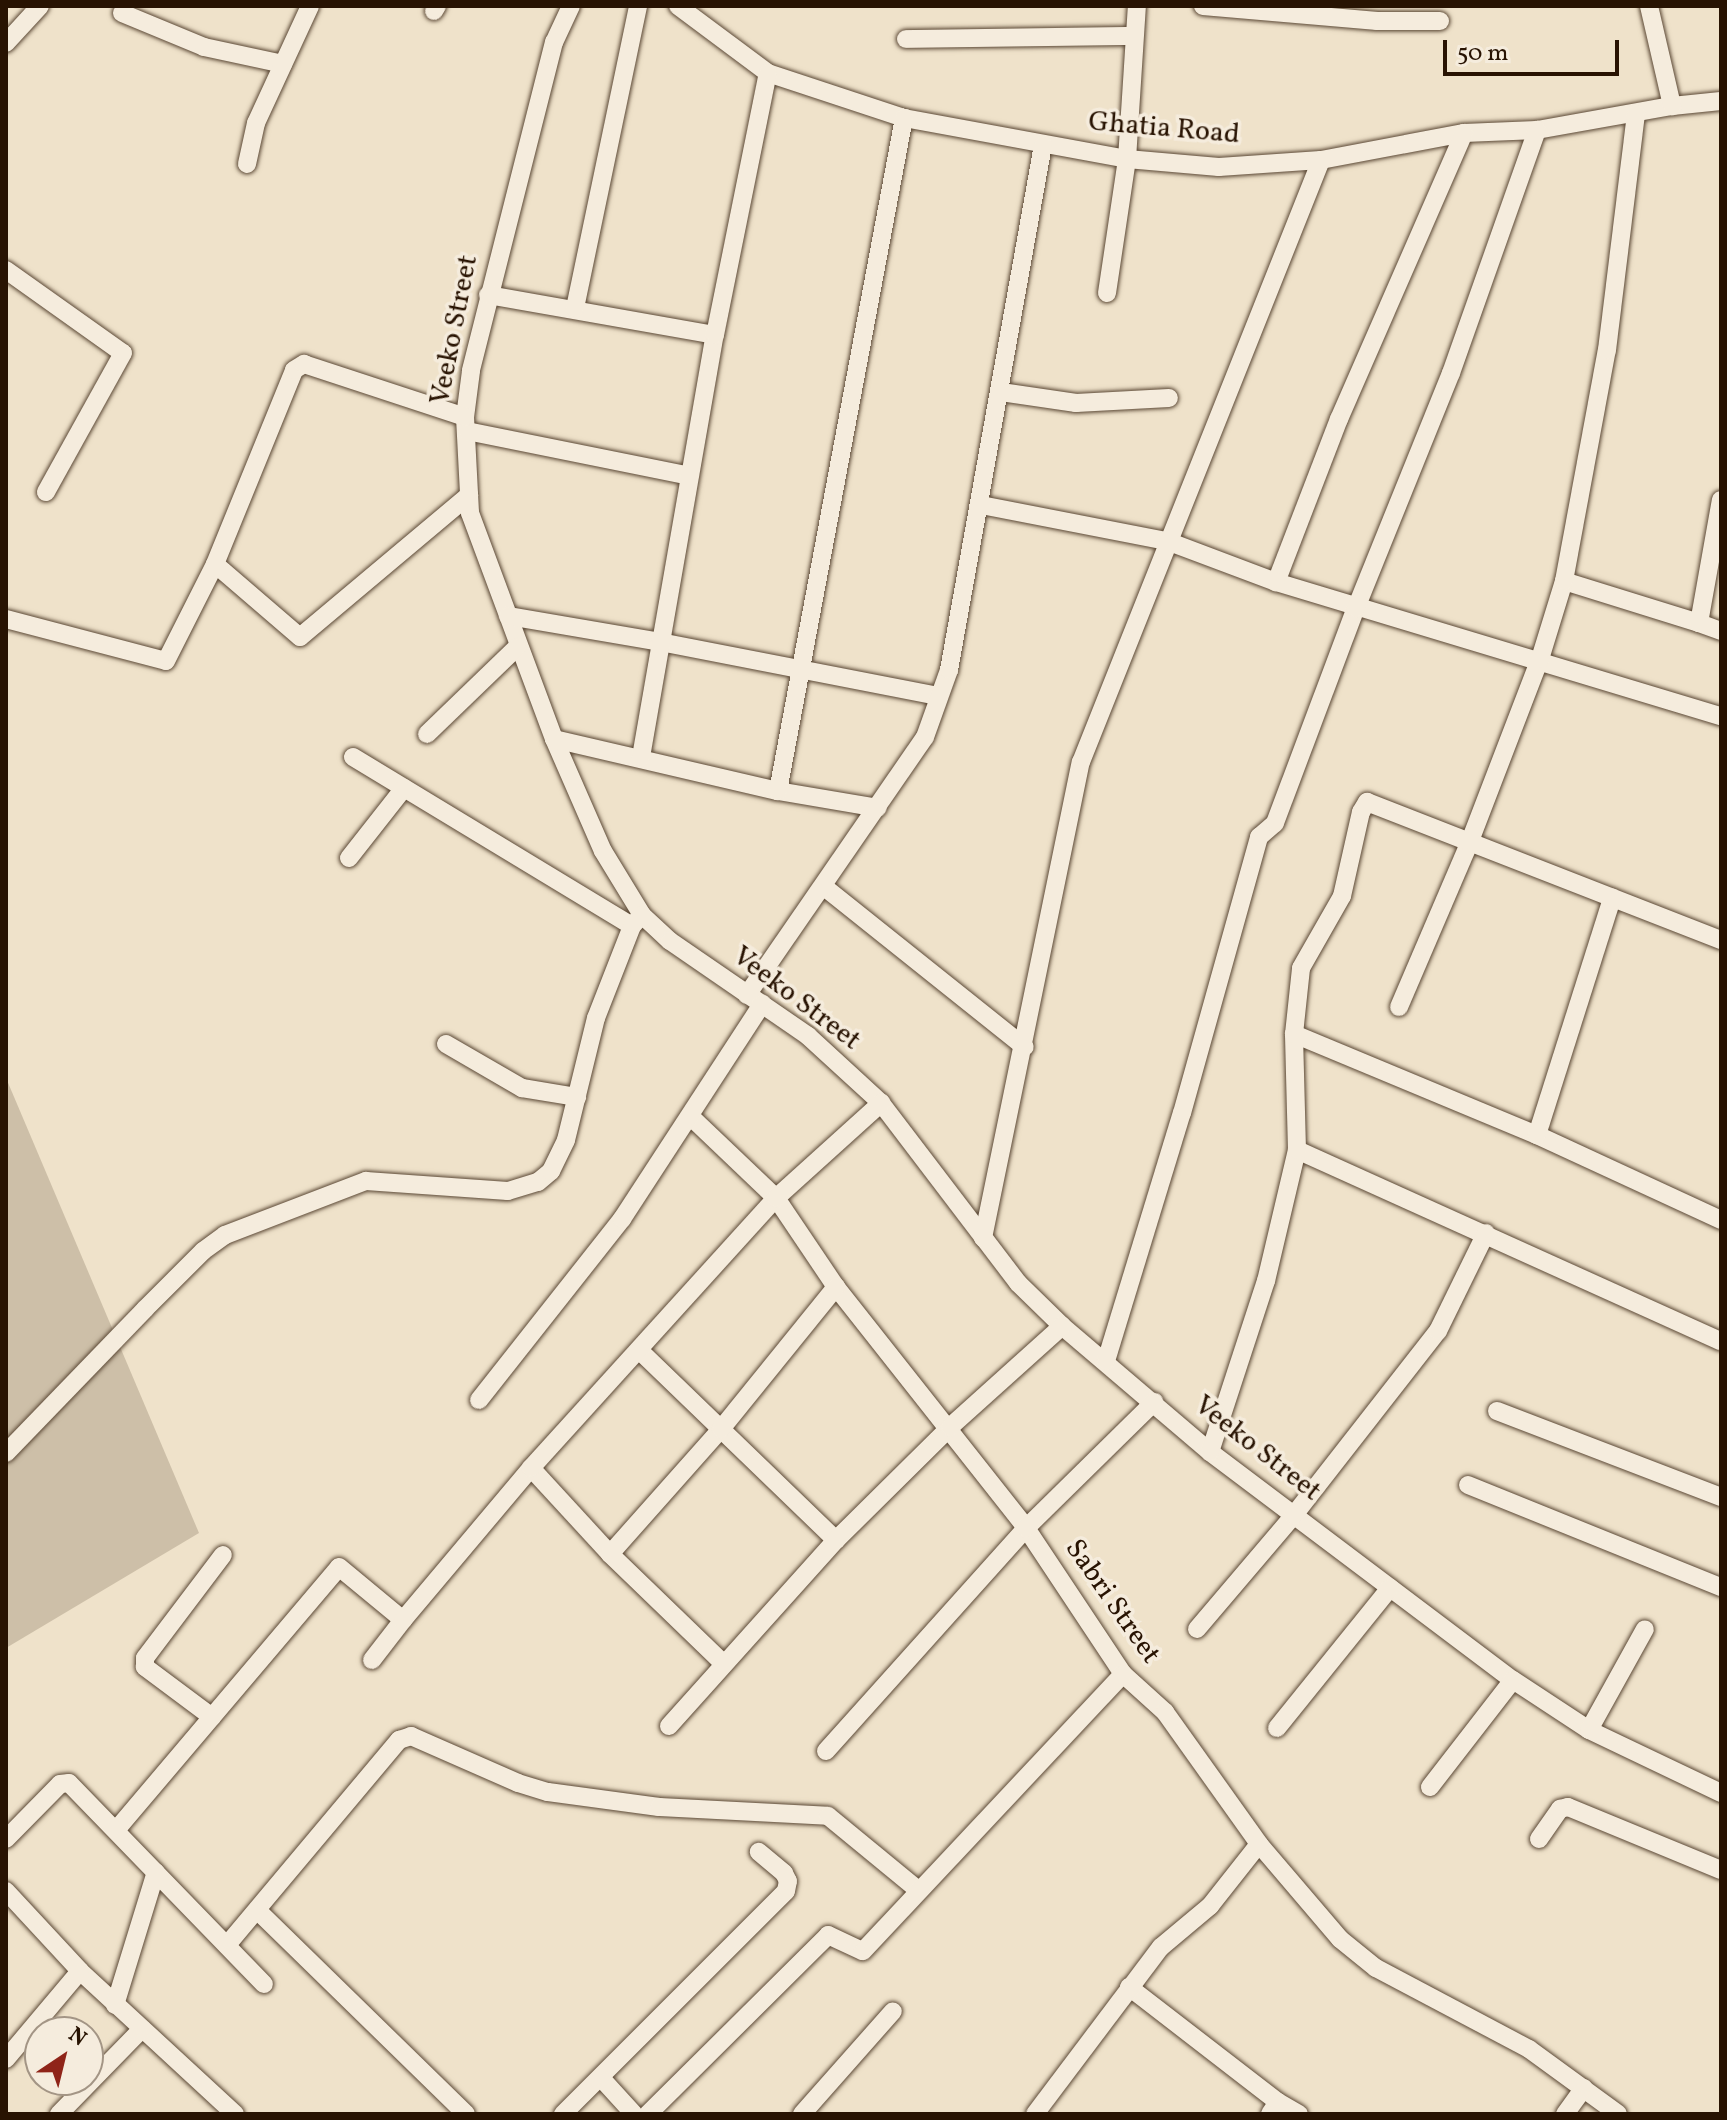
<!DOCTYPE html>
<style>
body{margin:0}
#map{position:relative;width:1727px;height:2120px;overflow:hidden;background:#efe2ca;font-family:Vollkorn,serif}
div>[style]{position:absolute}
.green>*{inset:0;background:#cdbfa8}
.roads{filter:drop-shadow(0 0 2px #5a4734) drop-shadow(0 0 2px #5a4734)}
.street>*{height:18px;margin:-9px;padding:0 9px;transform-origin:9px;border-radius:9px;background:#f5ecdd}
span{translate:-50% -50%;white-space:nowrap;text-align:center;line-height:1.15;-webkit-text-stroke:7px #f5ecdd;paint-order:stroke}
.street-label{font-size:28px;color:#281302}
.frame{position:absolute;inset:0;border:8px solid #281302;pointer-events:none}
.north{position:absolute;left:24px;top:2016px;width:80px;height:80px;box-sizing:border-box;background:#f5ecdd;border:2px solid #a39585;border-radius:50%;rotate:35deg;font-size:22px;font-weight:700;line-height:32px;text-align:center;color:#281302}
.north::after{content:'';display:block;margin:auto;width:28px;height:36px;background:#8f2418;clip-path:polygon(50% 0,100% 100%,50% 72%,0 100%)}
.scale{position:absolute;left:1443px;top:40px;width:176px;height:36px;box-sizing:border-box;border:4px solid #281302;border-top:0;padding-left:10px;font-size:24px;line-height:28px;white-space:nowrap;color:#281302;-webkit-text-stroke:6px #f5ecdd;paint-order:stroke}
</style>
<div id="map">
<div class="green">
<i style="clip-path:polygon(6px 1078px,199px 1533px,6px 1648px)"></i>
</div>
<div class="roads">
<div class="street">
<i style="left:571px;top:6px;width:40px;rotate:115deg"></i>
<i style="left:554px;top:42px;width:339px;rotate:104.2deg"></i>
<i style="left:471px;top:371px;width:46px;rotate:97.4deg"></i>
<i style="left:465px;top:417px;width:96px;rotate:87deg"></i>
<i style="left:470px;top:513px;width:241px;rotate:69.6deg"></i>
<i style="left:554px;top:739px;width:122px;rotate:66.4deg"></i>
<i style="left:603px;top:851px;width:75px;rotate:58.6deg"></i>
<i style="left:642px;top:915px;width:38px;rotate:43deg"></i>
<i style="left:670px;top:941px;width:168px;rotate:34.5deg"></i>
<i style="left:808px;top:1036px;width:99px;rotate:42.5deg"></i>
<i style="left:881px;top:1103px;width:226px;rotate:52.7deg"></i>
<i style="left:1018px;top:1283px;width:62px;rotate:44.3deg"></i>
<i style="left:1062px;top:1326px;width:194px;rotate:40.4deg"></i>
<i style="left:1210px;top:1452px;width:379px;rotate:37deg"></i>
<i style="left:1513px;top:1680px;width:91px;rotate:33.3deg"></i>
<i style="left:1589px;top:1730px;width:146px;rotate:25.5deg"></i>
<i style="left:678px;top:6px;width:112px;rotate:36.7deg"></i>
<i style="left:768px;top:73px;width:143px;rotate:18.3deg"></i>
<i style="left:904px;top:118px;width:227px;rotate:10.4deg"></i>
<i style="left:1127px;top:159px;width:92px;rotate:5deg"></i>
<i style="left:1219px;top:167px;width:102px;rotate:-3.9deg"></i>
<i style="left:1321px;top:160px;width:146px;rotate:-10.7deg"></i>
<i style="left:1464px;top:133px;width:73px;rotate:-2.4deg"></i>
<i style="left:1537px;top:130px;width:137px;rotate:-10.1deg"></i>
<i style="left:1672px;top:106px;width:49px;rotate:-5.8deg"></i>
<i style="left:1203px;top:6px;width:175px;rotate:4.9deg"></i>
<i style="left:1377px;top:21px;width:63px"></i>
<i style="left:1649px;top:6px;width:103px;rotate:77deg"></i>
<i style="left:434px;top:11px;width:6px;rotate:-59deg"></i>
<i style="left:122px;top:13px;width:89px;rotate:22.5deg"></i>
<i style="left:204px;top:47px;width:81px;rotate:12.1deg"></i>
<i style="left:906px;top:39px;width:228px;rotate:-0.8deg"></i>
<i style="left:6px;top:43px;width:50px;rotate:-47.4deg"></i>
<i style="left:1464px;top:133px;width:312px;rotate:113.6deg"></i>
<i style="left:1339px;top:419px;width:175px;rotate:111.1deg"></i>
<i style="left:1276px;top:582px;width:465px;rotate:16.8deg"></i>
<i style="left:247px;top:164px;width:42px;rotate:-77.6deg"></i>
<i style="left:256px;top:123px;width:129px;rotate:-65.2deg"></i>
<i style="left:6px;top:270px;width:143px;rotate:35.4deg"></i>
<i style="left:123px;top:353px;width:159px;rotate:119deg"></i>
<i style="left:1107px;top:293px;width:135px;rotate:-81.5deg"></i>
<i style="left:1127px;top:159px;width:153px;rotate:-86.3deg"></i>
<i style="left:488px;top:295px;width:230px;rotate:10deg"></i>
<i style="left:575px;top:308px;width:309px;rotate:-78.2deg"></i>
<i style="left:1001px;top:392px;width:76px;rotate:8.3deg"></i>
<i style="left:1076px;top:403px;width:93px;rotate:-3.1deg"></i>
<i style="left:467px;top:431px;width:227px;rotate:11.4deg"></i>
<i style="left:981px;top:505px;width:189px;rotate:11deg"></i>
<i style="left:1167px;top:541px;width:116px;rotate:20.6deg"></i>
<i style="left:215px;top:564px;width:112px;rotate:40.7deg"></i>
<i style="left:300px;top:637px;width:221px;rotate:-40deg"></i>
<i style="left:1564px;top:581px;width:141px;rotate:17.3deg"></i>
<i style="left:1699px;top:623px;width:125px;rotate:-79.9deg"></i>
<i style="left:508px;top:616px;width:154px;rotate:9.7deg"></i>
<i style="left:660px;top:642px;width:284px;rotate:11deg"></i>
<i style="left:6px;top:619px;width:165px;rotate:14.7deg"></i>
<i style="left:166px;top:661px;width:109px;rotate:-63.2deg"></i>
<i style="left:215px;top:564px;width:209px;rotate:-67.8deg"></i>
<i style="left:294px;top:370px;width:12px;rotate:-31deg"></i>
<i style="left:304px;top:364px;width:169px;rotate:18.2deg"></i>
<i style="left:1699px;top:623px;width:23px;rotate:20deg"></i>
<i style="left:427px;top:734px;width:125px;rotate:-44deg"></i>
<i style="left:554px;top:739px;width:230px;rotate:13.1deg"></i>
<i style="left:778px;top:791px;width:101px;rotate:9.6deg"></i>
<i style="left:353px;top:757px;width:326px;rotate:31.2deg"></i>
<i style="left:641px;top:757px;width:428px;rotate:-80.1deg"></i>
<i style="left:715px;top:335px;width:267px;rotate:-78.6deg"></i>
<i style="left:778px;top:791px;width:685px;rotate:-79.4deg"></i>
<i style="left:349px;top:858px;width:89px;rotate:-51.8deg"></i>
<i style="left:823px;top:886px;width:258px;rotate:38.6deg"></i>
<i style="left:747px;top:995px;width:313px;rotate:-55.4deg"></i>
<i style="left:925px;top:737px;width:71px;rotate:-70.3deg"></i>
<i style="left:949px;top:670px;width:533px;rotate:-79.85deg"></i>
<i style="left:1399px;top:1007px;width:181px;rotate:-66.8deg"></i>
<i style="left:1470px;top:841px;width:195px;rotate:-69deg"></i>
<i style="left:1540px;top:659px;width:82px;rotate:-72.9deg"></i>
<i style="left:1564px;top:581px;width:235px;rotate:-79.5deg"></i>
<i style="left:1607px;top:350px;width:238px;rotate:-83deg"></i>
<i style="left:1294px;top:1034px;width:263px;rotate:22.6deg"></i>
<i style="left:1537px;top:1135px;width:203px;rotate:24.8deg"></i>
<i style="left:446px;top:1044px;width:88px;rotate:30.1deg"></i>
<i style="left:522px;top:1088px;width:56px;rotate:9.3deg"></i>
<i style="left:691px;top:1117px;width:117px;rotate:43.6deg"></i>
<i style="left:776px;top:1198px;width:107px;rotate:56deg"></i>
<i style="left:836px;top:1287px;width:307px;rotate:51.7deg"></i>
<i style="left:1026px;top:1528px;width:175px;rotate:56.4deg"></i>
<i style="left:1123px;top:1674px;width:57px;rotate:42.1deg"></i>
<i style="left:1165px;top:1712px;width:162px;rotate:54.5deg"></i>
<i style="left:1259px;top:1844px;width:125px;rotate:49.5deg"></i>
<i style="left:1340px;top:1939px;width:46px;rotate:38.9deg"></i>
<i style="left:1376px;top:1968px;width:173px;rotate:27.9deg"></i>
<i style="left:1529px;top:2049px;width:110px;rotate:36.1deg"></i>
<i style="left:1537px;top:1135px;width:249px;rotate:-72.4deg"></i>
<i style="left:1297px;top:1150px;width:465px;rotate:24.3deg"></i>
<i style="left:983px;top:1238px;width:486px;rotate:-78.4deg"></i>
<i style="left:1081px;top:762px;width:648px;rotate:-68.26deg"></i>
<i style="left:639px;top:1350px;width:274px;rotate:44deg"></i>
<i style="left:1106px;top:1361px;width:259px;rotate:-73deg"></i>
<i style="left:1182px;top:1113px;width:287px;rotate:-74.4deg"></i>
<i style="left:1259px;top:837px;width:21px;rotate:-41deg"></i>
<i style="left:1275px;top:823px;width:230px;rotate:-69.4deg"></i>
<i style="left:1356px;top:608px;width:253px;rotate:-68deg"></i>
<i style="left:1451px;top:373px;width:258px;rotate:-70.5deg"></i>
<i style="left:479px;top:1400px;width:231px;rotate:-51.7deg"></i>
<i style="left:622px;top:1219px;width:257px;rotate:-56.9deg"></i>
<i style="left:1497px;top:1411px;width:240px;rotate:21deg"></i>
<i style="left:1210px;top:1452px;width:180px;rotate:-71.9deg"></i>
<i style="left:1266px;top:1281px;width:135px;rotate:-76.7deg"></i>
<i style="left:1297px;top:1150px;width:116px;rotate:-91.5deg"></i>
<i style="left:1294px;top:1034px;width:66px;rotate:-83.9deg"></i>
<i style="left:1301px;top:968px;width:83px;rotate:-60.3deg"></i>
<i style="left:1342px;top:896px;width:86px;rotate:-77.3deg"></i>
<i style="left:1361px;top:812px;width:12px;rotate:-59deg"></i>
<i style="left:1367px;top:802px;width:380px;rotate:21.3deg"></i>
<i style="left:6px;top:1453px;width:200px;rotate:-46deg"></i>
<i style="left:145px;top:1309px;width:82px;rotate:-45deg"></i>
<i style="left:203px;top:1251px;width:27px;rotate:-36deg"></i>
<i style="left:225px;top:1235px;width:151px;rotate:-21deg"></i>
<i style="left:366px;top:1181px;width:142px;rotate:4deg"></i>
<i style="left:508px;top:1191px;width:31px;rotate:-17deg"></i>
<i style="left:538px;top:1182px;width:17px;rotate:-40deg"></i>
<i style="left:551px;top:1171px;width:34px;rotate:-64deg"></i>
<i style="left:566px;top:1140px;width:126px;rotate:-76.2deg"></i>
<i style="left:596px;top:1018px;width:99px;rotate:-68.6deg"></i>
<i style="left:632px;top:926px;width:15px;rotate:-48deg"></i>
<i style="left:531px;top:1468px;width:117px;rotate:47.4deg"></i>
<i style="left:610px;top:1554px;width:158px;rotate:44deg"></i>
<i style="left:1468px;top:1485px;width:273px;rotate:22deg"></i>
<i style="left:610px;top:1554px;width:167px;rotate:-48.4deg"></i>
<i style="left:721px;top:1429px;width:183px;rotate:-51deg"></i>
<i style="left:1197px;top:1629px;width:150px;rotate:-49.6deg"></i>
<i style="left:1294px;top:1515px;width:234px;rotate:-52deg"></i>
<i style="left:1438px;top:1331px;width:109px;rotate:-63.9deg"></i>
<i style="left:372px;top:1660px;width:51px;rotate:-52.2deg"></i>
<i style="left:212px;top:1717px;width:84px;rotate:-143.3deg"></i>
<i style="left:145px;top:1667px;width:9px;rotate:-90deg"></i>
<i style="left:145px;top:1658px;width:129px;rotate:-52.9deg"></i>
<i style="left:669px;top:1726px;width:250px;rotate:-48.1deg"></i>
<i style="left:836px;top:1540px;width:161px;rotate:-44.7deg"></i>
<i style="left:950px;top:1427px;width:151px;rotate:-42deg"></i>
<i style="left:1277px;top:1728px;width:180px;rotate:-51.1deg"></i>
<i style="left:1589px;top:1730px;width:115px;rotate:-61deg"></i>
<i style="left:826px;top:1751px;width:300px;rotate:-48.1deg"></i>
<i style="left:1026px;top:1528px;width:180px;rotate:-44.5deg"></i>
<i style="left:1430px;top:1787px;width:135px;rotate:-52.2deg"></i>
<i style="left:117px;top:1829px;width:343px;rotate:-49.7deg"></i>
<i style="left:339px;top:1567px;width:83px;rotate:39.6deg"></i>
<i style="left:403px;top:1620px;width:199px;rotate:-49.9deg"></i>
<i style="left:531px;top:1468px;width:365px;rotate:-47.8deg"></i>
<i style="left:776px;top:1198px;width:142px;rotate:-42.1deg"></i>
<i style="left:6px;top:1839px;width:77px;rotate:-45.5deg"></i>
<i style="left:60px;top:1784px;width:9px;rotate:-6deg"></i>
<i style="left:69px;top:1783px;width:280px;rotate:45.9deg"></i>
<i style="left:1539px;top:1839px;width:37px;rotate:-55deg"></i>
<i style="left:1560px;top:1809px;width:8px;rotate:-14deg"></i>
<i style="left:1568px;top:1807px;width:165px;rotate:22.4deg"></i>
<i style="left:6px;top:1891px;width:109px;rotate:47.2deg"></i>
<i style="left:80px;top:1971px;width:211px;rotate:42.7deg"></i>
<i style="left:257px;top:1910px;width:292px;rotate:44.3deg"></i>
<i style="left:227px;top:1945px;width:268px;rotate:-50deg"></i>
<i style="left:399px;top:1740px;width:13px;rotate:-18deg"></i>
<i style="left:411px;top:1736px;width:117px;rotate:23.7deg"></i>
<i style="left:518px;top:1783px;width:31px;rotate:17deg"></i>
<i style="left:548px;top:1792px;width:112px;rotate:7.7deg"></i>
<i style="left:659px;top:1807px;width:169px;rotate:3deg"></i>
<i style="left:828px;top:1816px;width:117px;rotate:39.4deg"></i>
<i style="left:1129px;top:1987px;width:188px;rotate:37.7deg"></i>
<i style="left:1278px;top:2102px;width:14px;rotate:124deg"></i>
<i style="left:115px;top:2005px;width:139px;rotate:-72.9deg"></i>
<i style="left:6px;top:2059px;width:115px;rotate:-49.9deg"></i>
<i style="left:602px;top:2079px;width:47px;rotate:47.6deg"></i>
<i style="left:1278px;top:2102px;width:24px;rotate:30deg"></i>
<i style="left:59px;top:2114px;width:119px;rotate:-45.7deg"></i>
<i style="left:563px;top:2114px;width:315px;rotate:-45deg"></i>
<i style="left:786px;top:1891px;width:10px;rotate:-79deg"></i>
<i style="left:788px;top:1881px;width:9px;rotate:-117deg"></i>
<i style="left:784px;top:1873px;width:33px;rotate:-140deg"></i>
<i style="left:648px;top:2114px;width:254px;rotate:-44.8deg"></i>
<i style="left:828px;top:1935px;width:38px;rotate:25deg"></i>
<i style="left:863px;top:1951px;width:380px;rotate:-46.8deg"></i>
<i style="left:802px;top:2114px;width:137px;rotate:-48.5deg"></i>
<i style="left:1035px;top:2114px;width:209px;rotate:-53deg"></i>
<i style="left:1161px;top:1947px;width:64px;rotate:-39.9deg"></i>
<i style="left:1210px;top:1906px;width:79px;rotate:-51.7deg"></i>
<i style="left:1565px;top:2114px;width:32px;rotate:-54deg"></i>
</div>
</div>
<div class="street-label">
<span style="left:1164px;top:129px;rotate:5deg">Ghatia Road</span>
<span style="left:455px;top:330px;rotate:-79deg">Veeko Street</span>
<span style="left:796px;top:999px;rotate:37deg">Veeko Street</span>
<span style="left:1257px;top:1449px;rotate:38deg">Veeko Street</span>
<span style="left:1112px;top:1602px;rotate:55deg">Sabri Street</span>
</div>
<div class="frame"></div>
<div class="north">N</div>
<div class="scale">50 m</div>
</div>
